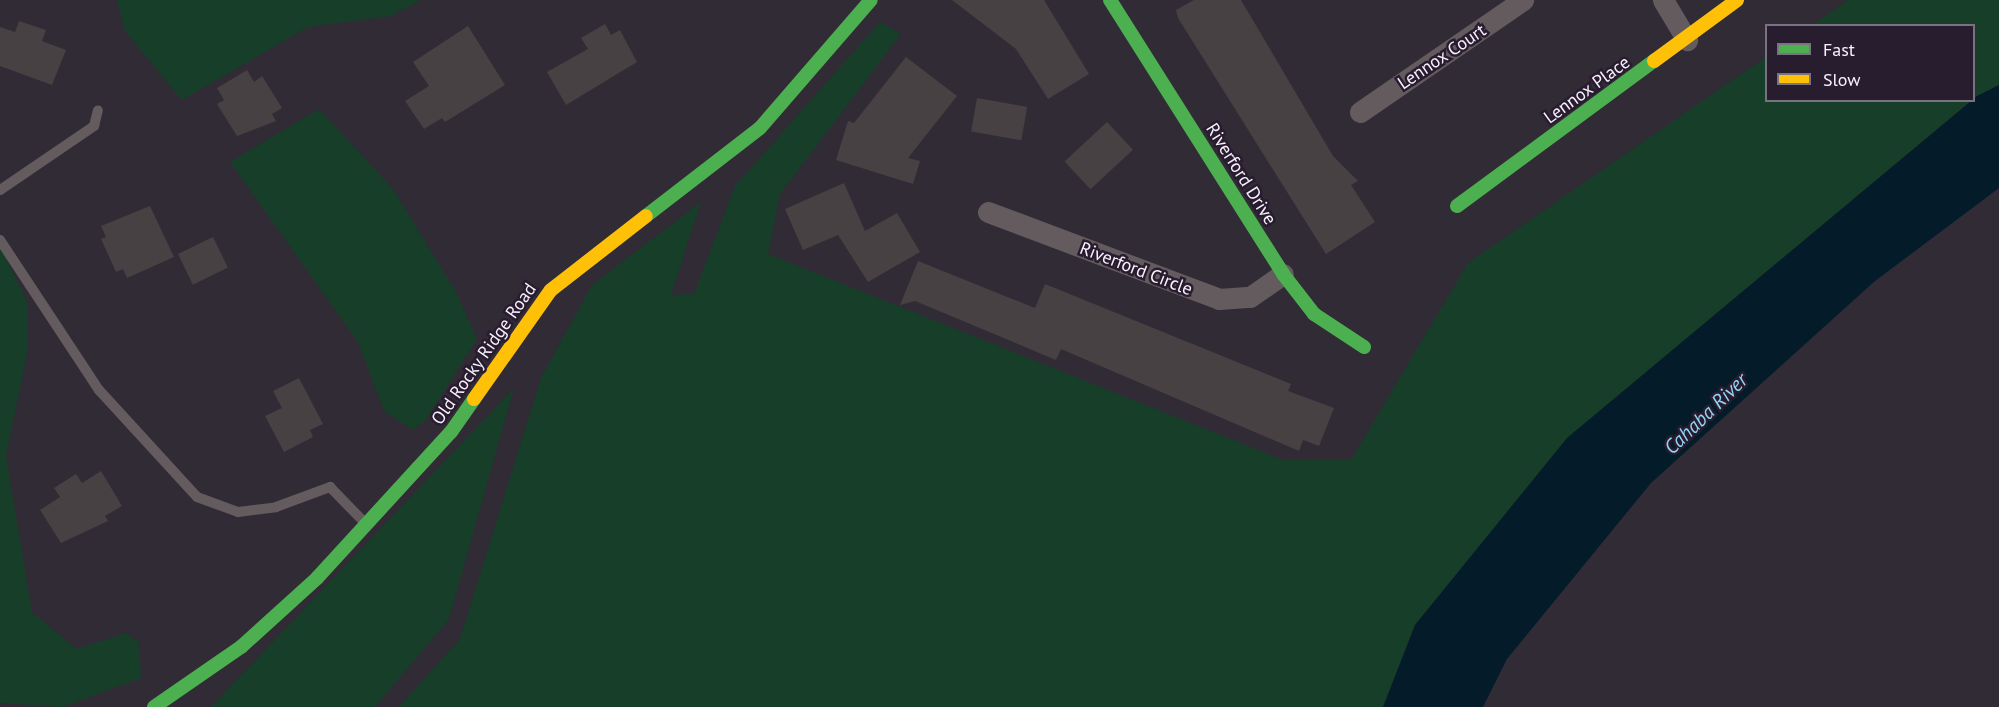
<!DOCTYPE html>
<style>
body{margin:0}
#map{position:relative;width:1999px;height:707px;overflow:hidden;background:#312b36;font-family:"PT Sans",sans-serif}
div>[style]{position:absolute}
.green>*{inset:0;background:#173e28}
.water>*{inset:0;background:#041c29}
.building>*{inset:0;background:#474143;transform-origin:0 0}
.lane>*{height:10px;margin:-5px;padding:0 5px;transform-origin:5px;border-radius:5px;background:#645b5f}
.street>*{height:21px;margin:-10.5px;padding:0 10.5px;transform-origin:10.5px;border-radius:10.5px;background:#645b5f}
.fast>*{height:14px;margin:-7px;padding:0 7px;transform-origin:7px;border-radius:7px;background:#4caf50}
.slow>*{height:14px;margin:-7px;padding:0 7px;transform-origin:7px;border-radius:7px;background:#ffc107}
span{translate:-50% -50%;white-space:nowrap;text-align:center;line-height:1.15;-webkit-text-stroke:5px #281d2f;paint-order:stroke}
.street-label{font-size:18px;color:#f8f1fd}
.water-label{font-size:20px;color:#91d5f7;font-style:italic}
.legend{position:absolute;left:1765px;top:24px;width:210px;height:78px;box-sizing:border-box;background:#281d2f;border:2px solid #7b7281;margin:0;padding:8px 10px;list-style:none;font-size:18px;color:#f8f1fd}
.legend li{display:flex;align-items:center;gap:12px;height:30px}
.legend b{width:30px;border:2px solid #7b7281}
</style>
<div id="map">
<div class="green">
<i style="clip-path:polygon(117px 0,421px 0,391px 16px,308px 27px,182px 100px,125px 31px)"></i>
<i style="clip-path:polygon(1848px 0,1999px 0,1999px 85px,1974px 99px,1974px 26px,1811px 26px)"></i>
<i style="clip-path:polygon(880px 22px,901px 34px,780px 194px,768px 254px,1283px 460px,1351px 460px,1468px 263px,1766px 57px,1766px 100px,1971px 101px,1567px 438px,1415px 625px,1383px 707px,399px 707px,460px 639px,541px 378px,592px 285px,701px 202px,671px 295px,694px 294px,735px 186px)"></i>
<i style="clip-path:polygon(319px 109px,393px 189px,456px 292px,477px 339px,425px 421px,413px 430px,384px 411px,358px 342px,230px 162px)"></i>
<i style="clip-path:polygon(0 245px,27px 302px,27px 353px,6px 456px,32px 612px,76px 649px,126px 633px,139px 642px,141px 678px,63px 707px,0 703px)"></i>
<i style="clip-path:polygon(514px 388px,449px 619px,375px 707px,211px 707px)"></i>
</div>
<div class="water">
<i style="clip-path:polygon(1999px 85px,1999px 188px,1875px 281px,1651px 483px,1507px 659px,1483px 707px,1383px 707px,1415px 625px,1567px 438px,1977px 96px)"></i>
</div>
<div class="building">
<i style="clip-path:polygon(952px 0,1044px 0,1089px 74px,1048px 99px,1016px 49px)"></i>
<i style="clip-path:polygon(1194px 0,1241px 0,1333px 156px,1358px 181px,1351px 185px,1375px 222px,1326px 254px,1178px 18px,1176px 10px)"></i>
<i style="clip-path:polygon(19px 21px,46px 30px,42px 41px,66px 50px,52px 85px,0 66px,0 27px,15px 32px)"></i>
<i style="clip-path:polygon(605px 24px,611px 35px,620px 30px,637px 62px,566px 105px,547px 72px,588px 49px,581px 38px)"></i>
<i style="clip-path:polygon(468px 26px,505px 85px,445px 122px,442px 118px,424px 129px,405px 101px,429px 86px,413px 62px)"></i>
<i style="clip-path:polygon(906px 57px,957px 96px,908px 158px,920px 161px,913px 184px,836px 160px,848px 121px,854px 123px)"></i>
<i style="clip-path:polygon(247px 70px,254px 82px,262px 76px,282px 108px,272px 114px,276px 121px,237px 136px,217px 104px,224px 100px,217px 88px)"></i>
<i style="left:977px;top:98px;width:51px;height:34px;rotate:10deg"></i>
<i style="left:1107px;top:122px;width:38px;height:58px;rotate:47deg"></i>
<i style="clip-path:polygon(844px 183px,865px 231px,897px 213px,920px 252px,868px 282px,838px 235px,803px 250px,785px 209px)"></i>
<i style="clip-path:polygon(150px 206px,174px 257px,127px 278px,123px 269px,116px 272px,101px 239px,106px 237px,101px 226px)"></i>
<i style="left:213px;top:237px;width:34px;height:39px;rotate:64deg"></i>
<i style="clip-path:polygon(918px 261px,1035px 308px,1045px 284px,1291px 384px,1288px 391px,1334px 408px,1319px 446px,1303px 440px,1299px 451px,1061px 349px,1056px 360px,915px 301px,900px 305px)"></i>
<i style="clip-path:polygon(299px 378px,323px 424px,310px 430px,313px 437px,284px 452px,265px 416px,282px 408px,273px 391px)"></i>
<i style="clip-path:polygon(101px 471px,122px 506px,105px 516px,108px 521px,61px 543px,40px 510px,60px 497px,54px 488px,76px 474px,82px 483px)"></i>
</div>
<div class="lane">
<i style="left:0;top:190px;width:114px;rotate:-34.2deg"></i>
<i style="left:94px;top:126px;width:16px;rotate:-76deg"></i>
<i style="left:0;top:240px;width:180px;rotate:56.6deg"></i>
<i style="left:99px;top:390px;width:145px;rotate:47.5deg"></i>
<i style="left:197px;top:497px;width:44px;rotate:20.1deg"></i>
<i style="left:238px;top:512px;width:38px;rotate:-7deg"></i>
<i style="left:276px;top:507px;width:58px;rotate:-20.3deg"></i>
<i style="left:330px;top:487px;width:49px;rotate:45.8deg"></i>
</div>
<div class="street">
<i style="left:1663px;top:0;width:47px;rotate:59deg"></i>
<i style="left:1360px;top:112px;width:198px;rotate:-34.5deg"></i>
<i style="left:988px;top:212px;width:247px;rotate:20.6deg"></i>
<i style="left:1219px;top:299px;width:31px;rotate:-4deg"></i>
<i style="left:1250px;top:297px;width:40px;rotate:-34.9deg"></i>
</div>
<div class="fast">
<i style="left:1110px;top:0;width:324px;rotate:57.7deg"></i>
<i style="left:1283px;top:274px;width:51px;rotate:52.2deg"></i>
<i style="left:1314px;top:314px;width:60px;rotate:33.4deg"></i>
<i style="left:1457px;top:206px;width:245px;rotate:-36.4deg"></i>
<i style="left:646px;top:216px;width:144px;rotate:-37.7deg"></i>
<i style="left:760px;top:128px;width:169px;rotate:-49.1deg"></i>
<i style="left:154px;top:707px;width:106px;rotate:-34.6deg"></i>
<i style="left:241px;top:647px;width:103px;rotate:-42.2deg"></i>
<i style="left:317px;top:578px;width:198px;rotate:-47.5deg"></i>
<i style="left:451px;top:432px;width:40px;rotate:-55.1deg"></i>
</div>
<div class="slow">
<i style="left:1654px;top:61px;width:103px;rotate:-36.3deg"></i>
<i style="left:474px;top:399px;width:133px;rotate:-54.8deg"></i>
<i style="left:551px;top:290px;width:120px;rotate:-37.9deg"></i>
</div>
<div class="street-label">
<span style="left:1442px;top:57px;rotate:-34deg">Lennox Court</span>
<span style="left:1587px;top:90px;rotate:-36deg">Lennox Place</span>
<span style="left:1241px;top:174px;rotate:58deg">Riverford Drive</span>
<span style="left:1136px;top:269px;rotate:21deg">Riverford Circle</span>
<span style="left:484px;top:354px;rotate:-55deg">Old Rocky Ridge Road</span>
</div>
<div class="water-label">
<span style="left:1706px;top:414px;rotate:-44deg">Cahaba River</span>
</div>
<ul class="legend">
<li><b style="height:8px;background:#4caf50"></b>Fast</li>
<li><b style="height:8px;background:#ffc107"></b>Slow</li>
</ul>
</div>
